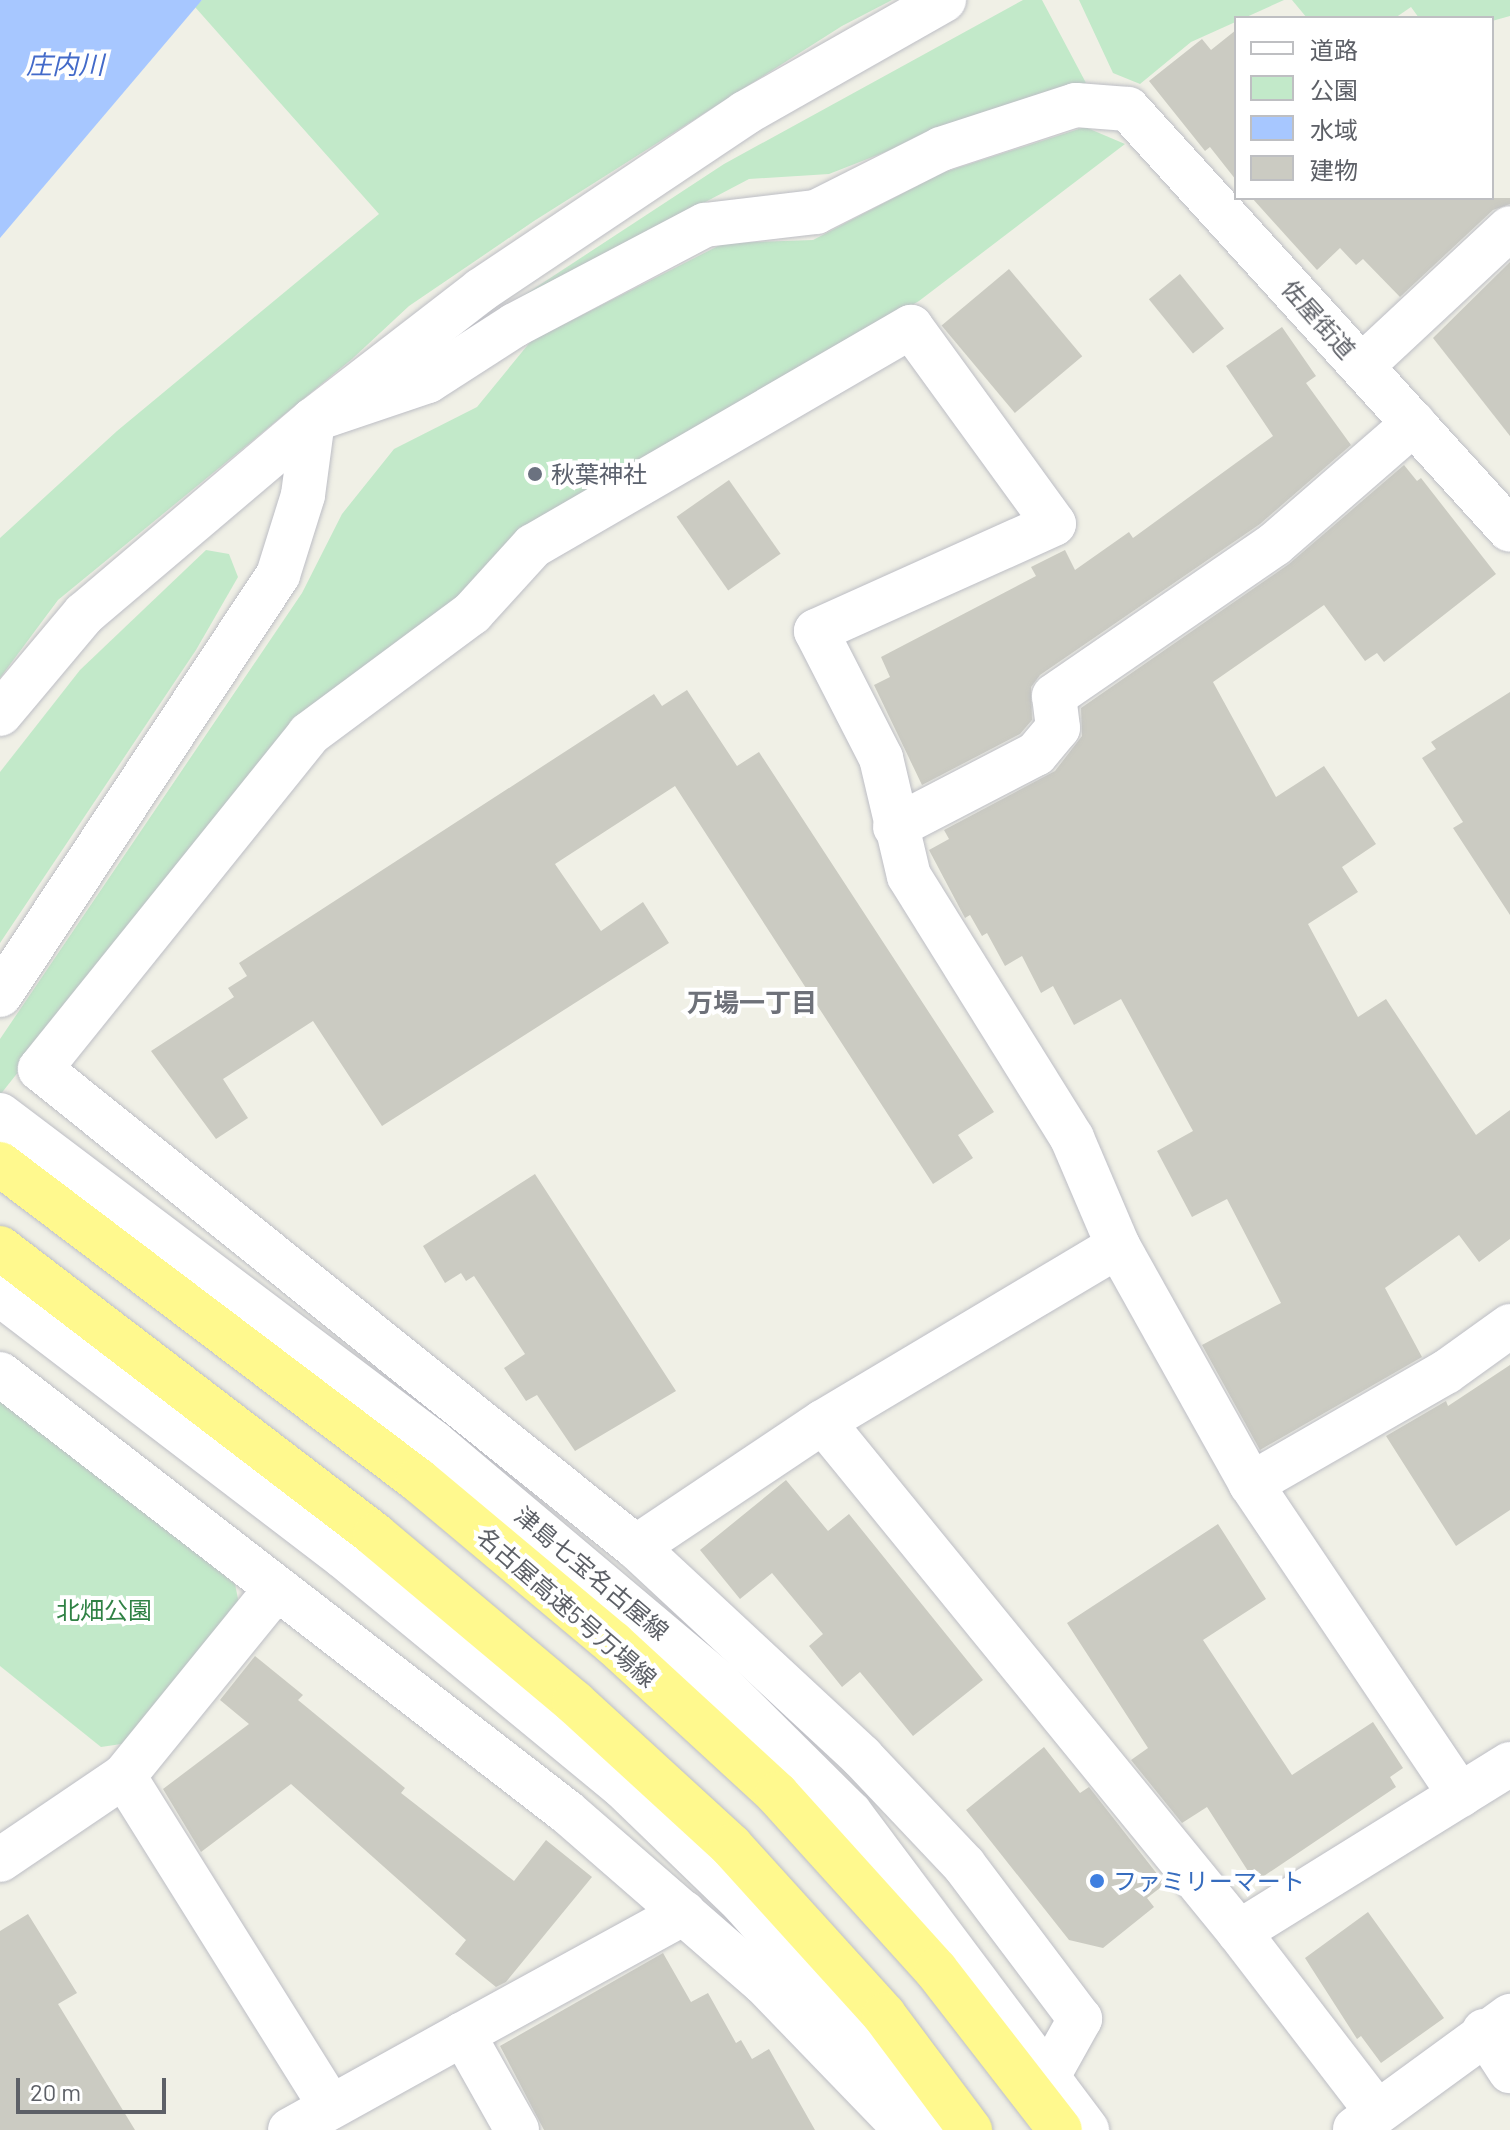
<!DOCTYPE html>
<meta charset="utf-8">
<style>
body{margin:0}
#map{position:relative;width:1510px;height:2130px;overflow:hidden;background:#f0f0e6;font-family:Barlow,"Noto Sans JP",sans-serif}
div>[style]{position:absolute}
.green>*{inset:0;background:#c2e9c9}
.water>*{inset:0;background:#a7c7ff}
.building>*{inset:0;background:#cbcbc2;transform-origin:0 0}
.roads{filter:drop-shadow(0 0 2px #bdbec5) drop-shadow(0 0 2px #bdbec5)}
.minor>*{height:44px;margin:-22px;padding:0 22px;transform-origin:22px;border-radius:22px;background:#fff}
.tertiary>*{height:44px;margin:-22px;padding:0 22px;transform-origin:22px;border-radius:22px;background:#fff}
.secondary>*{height:44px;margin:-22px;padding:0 22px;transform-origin:22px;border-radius:22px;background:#fff}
.motorway>*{height:44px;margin:-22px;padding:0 22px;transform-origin:22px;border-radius:22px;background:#fff98e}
.dots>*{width:22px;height:22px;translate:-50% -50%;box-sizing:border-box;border:4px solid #fff;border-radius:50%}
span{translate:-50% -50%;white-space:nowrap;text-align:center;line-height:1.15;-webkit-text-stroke:8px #fff;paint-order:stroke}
.street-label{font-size:24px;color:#5d6067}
.worship-label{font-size:24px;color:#5b616d}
.left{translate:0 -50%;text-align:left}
.park-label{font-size:24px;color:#308245}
.shop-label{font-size:24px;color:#366cbe}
.water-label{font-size:26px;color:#436ac9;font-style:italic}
.neighbourhood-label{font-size:26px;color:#6e7179;font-weight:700}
.legend{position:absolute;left:1234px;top:16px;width:260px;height:184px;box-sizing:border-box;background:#fff;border:2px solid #bebfc2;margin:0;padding:10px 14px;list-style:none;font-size:24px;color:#5d6067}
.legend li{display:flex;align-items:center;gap:16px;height:40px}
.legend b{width:40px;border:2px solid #bebfc2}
.scale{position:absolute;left:16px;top:2078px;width:150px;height:36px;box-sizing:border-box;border:4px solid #5d6067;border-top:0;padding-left:10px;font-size:24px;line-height:28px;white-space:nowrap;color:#5d6067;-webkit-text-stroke:6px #fff;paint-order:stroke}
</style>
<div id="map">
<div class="green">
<i style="clip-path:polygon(202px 0,892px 0,842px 26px,534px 221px,409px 306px,352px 359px,58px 600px,0 678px,0 538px,117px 431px,379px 214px,195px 7px)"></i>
<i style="clip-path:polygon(1023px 0,1042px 0,1086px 83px,949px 127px,829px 174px,749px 179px,506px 307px,724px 164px)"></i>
<i style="clip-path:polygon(1079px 0,1284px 0,1191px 42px,1140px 84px,1113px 73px)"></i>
<i style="clip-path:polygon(1292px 0,1510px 0,1510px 16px,1492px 21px,1419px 18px,1411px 7px,1395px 18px,1307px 18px)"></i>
<i style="clip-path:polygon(1085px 127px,1125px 144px,919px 301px,522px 532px,461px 602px,297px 719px,0 1095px,0 1039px,302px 593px,342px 514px,394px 449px,477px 407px,531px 341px,724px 243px,813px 240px,942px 173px)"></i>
<i style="clip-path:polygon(206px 550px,229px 554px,238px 577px,196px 650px,0 943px,0 772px,80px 670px)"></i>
<i style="clip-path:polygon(0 1397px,235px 1584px,240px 1609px,128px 1743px,101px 1747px,0 1666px)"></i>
</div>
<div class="water">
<i style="clip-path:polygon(0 0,202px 0,0 238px)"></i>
</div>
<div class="building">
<i style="clip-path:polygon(1236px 30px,1236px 180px,1210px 147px,1205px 151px,1149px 81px,1202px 39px,1211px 50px)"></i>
<i style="clip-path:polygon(1252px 198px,1510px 198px,1510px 204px,1493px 210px,1400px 297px,1363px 259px,1356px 265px,1340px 248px,1317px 270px)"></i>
<i style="clip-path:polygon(1510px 262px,1510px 436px,1433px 338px)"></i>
<i style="left:1009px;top:269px;width:114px;height:88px;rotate:50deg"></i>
<i style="left:1180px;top:274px;width:70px;height:40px;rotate:51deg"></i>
<i style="clip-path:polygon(1282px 327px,1316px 376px,1306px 383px,1351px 445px,1260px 524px,1040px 675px,1031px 687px,1032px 720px,1020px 734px,922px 785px,874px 685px,890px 677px,881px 657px,1036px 576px,1031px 567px,1065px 550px,1075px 570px,1129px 532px,1133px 538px,1273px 436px,1226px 366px)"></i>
<i style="clip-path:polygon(1404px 465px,1417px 481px,1421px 478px,1496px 574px,1384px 662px,1377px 653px,1365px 661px,1324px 605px,1213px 682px,1276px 797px,1324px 766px,1376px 844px,1342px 867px,1358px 892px,1308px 924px,1358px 1017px,1386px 999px,1476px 1135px,1510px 1110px,1510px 1239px,1479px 1262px,1459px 1235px,1385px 1288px,1422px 1357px,1260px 1450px,1202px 1345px,1281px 1303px,1227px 1199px,1192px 1217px,1157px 1151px,1193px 1131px,1121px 999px,1074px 1025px,1053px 986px,1041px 993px,1022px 956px,1005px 966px,987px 933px,982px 936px,970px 915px,965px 918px,929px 850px,949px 839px,944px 830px,1055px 771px,1082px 736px,1081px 708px,1289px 564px)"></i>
<i style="left:729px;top:480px;width:90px;height:64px;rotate:55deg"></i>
<i style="clip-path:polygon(687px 690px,737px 766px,759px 752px,994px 1112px,958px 1135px,973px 1158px,933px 1184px,675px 786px,555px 864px,601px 931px,643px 902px,669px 943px,382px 1126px,313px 1021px,223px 1079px,248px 1118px,216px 1139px,151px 1051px,234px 997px,228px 988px,247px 976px,239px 963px,654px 694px,662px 706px)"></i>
<i style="clip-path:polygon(1510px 692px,1510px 915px,1453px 828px,1463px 822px,1422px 758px,1436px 749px,1431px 742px)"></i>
<i style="clip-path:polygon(535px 1174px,676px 1391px,575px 1451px,537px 1395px,526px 1401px,504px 1368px,525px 1354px,474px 1276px,466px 1281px,461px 1273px,445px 1283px,423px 1246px)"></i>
<i style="clip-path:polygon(1510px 1365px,1510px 1510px,1456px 1546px,1386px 1436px,1446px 1401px,1448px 1406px)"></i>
<i style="clip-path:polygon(786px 1480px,828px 1531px,849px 1514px,983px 1680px,913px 1736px,860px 1672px,842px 1687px,809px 1646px,823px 1634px,772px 1573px,740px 1599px,700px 1550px)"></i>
<i style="clip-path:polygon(1218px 1524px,1266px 1599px,1203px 1640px,1292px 1775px,1373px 1722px,1403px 1768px,1390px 1777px,1396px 1787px,1255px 1882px,1207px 1807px,1182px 1823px,1131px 1760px,1148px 1748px,1067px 1623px)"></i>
<i style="clip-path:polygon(255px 1656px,303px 1695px,298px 1700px,405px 1788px,401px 1793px,514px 1881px,546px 1840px,592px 1877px,506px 1982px,496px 1987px,455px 1954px,466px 1940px,291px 1784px,201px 1852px,163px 1789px,249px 1724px,220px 1700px)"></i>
<i style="clip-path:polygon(1044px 1747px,1080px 1793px,1089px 1787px,1165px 1884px,1147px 1898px,1154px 1907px,1103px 1948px,1069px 1940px,966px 1810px)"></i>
<i style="clip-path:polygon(1368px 1912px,1444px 2018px,1381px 2063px,1361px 2036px,1357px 2039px,1305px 1958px)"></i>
<i style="clip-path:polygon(28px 1914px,77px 1993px,58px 2004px,135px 2130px,0 2130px,0 1931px)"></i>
<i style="clip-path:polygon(663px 1953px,691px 2002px,708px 1993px,736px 2043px,741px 2040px,752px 2059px,769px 2049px,815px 2130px,544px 2130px,500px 2046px)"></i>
</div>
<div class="roads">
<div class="minor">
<i style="left:1362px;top:366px;width:202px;rotate:-43deg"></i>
<i style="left:895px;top:827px;width:159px;rotate:-27.4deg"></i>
<i style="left:1036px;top:754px;width:34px;rotate:-50deg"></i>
<i style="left:1058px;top:728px;width:32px;rotate:-97deg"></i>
<i style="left:1054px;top:696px;width:268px;rotate:-34.5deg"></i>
<i style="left:1275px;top:544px;width:184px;rotate:-41deg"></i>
<i style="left:0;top:995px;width:504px;rotate:-56.5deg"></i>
<i style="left:278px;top:575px;width:84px;rotate:-72.6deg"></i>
<i style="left:303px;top:495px;width:76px;rotate:-82.4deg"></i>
<i style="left:313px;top:420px;width:121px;rotate:-18.7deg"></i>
<i style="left:428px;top:381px;width:103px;rotate:-32.8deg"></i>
<i style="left:515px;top:325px;width:215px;rotate:-27.8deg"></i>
<i style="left:705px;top:225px;width:112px;rotate:-6.7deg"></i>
<i style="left:816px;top:212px;width:140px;rotate:-26.7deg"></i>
<i style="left:941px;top:149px;width:142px;rotate:-18.1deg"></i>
<i style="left:1076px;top:105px;width:52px;rotate:4.4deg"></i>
<i style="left:1128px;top:109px;width:568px;rotate:47.78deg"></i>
<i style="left:1118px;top:1246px;width:344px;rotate:149.2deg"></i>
<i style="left:823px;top:1422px;width:658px;rotate:50.8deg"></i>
<i style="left:1239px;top:1932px;width:227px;rotate:52.5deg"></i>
<i style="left:0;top:1374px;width:716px;rotate:37.69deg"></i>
<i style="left:567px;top:1812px;width:261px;rotate:41deg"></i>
<i style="left:764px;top:1983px;width:204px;rotate:46deg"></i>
<i style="left:1251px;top:1484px;width:225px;rotate:-29.9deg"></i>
<i style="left:1446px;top:1372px;width:79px;rotate:-35.7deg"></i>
<i style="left:636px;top:1547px;width:225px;rotate:-33.8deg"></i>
<i style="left:124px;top:1776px;width:390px;rotate:58deg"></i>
<i style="left:0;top:1860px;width:150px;rotate:-34.1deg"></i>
<i style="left:124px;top:1776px;width:240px;rotate:-50.9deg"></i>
<i style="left:1239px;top:1932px;width:319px;rotate:-31.8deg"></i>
<i style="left:1484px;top:2031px;width:48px;rotate:57deg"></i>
<i style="left:463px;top:2034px;width:252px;rotate:-28.7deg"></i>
<i style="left:1047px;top:2078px;width:68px;rotate:-60.8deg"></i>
<i style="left:1080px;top:2019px;width:193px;rotate:-127deg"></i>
<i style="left:964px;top:1865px;width:149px;rotate:-133.4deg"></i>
<i style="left:862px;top:1757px;width:309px;rotate:-137.1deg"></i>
<i style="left:636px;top:1547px;width:764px;rotate:-141.27deg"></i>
<i style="left:40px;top:1069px;width:430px;rotate:-51.2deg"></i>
<i style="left:309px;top:734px;width:203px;rotate:-36.6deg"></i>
<i style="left:472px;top:613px;width:91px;rotate:-47.7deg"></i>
<i style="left:533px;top:546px;width:437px;rotate:-30.1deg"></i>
<i style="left:911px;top:327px;width:243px;rotate:54deg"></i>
<i style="left:1054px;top:524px;width:261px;rotate:155.8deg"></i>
<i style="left:816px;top:631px;width:143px;rotate:62.9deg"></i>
<i style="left:881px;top:758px;width:121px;rotate:76.7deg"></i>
<i style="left:909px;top:876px;width:309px;rotate:58.1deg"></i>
<i style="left:1072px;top:1138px;width:117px;rotate:66.9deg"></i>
<i style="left:1118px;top:1246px;width:273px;rotate:60.8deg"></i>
<i style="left:1251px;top:1484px;width:375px;rotate:56.1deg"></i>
<i style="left:1355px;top:2129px;width:192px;rotate:-36.1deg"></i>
<i style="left:290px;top:2130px;width:198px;rotate:-29deg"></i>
<i style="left:463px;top:2034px;width:110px;rotate:60.6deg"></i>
</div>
<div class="tertiary">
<i style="left:0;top:714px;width:131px;rotate:-50deg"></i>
<i style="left:84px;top:614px;width:300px;rotate:-40.3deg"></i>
<i style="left:313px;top:420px;width:212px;rotate:-37.7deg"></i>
<i style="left:481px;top:290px;width:318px;rotate:-33.8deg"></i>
<i style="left:745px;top:113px;width:229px;rotate:-29.6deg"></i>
</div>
<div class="secondary">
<i style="left:0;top:1115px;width:543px;rotate:37.06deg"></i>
<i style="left:433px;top:1442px;width:373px;rotate:40.1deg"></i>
<i style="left:718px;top:1682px;width:186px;rotate:44.8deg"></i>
<i style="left:850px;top:1813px;width:396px;rotate:53.2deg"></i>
<i style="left:0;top:1294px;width:433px;rotate:37.4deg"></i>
<i style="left:344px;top:1557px;width:362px;rotate:39.5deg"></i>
<i style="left:623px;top:1787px;width:168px;rotate:44deg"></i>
<i style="left:744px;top:1904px;width:188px;rotate:48.4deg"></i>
<i style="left:869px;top:2045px;width:106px;rotate:53.5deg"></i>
</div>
<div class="motorway">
<i style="left:0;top:1164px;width:524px;rotate:37.09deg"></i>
<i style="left:418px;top:1480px;width:254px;rotate:39.9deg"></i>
<i style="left:613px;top:1643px;width:223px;rotate:42.6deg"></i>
<i style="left:777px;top:1794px;width:237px;rotate:47.9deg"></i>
<i style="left:936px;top:1970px;width:202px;rotate:52.2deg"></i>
<i style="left:0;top:1248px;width:472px;rotate:37.4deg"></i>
<i style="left:375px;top:1535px;width:260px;rotate:40deg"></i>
<i style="left:574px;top:1702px;width:213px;rotate:42.5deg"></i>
<i style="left:731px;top:1846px;width:228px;rotate:47.8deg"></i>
<i style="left:884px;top:2015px;width:144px;rotate:53.2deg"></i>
</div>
</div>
<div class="dots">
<i style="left:535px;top:474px;background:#6b7280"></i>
<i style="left:1097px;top:1881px;background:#3f7fe0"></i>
</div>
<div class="street-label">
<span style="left:1319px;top:319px;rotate:48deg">佐屋街道</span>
<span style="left:592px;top:1573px;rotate:40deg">津島七宝名古屋線</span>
<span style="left:567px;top:1607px;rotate:41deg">名古屋高速5号万場線</span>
</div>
<div class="worship-label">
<span class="left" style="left:551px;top:474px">秋葉神社</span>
</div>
<div class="park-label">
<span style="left:104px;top:1610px">北畑公園</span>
</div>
<div class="shop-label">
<span class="left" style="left:1113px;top:1881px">ファミリーマート</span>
</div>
<div class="water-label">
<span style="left:65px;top:64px">庄内川</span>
</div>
<div class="neighbourhood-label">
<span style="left:752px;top:1002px">万場一丁目</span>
</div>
<ul class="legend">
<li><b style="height:10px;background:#fff"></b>道路</li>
<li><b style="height:22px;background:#c2e9c9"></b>公園</li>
<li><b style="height:22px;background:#a7c7ff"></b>水域</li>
<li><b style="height:22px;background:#cbcbc2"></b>建物</li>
</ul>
<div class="scale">20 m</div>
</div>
